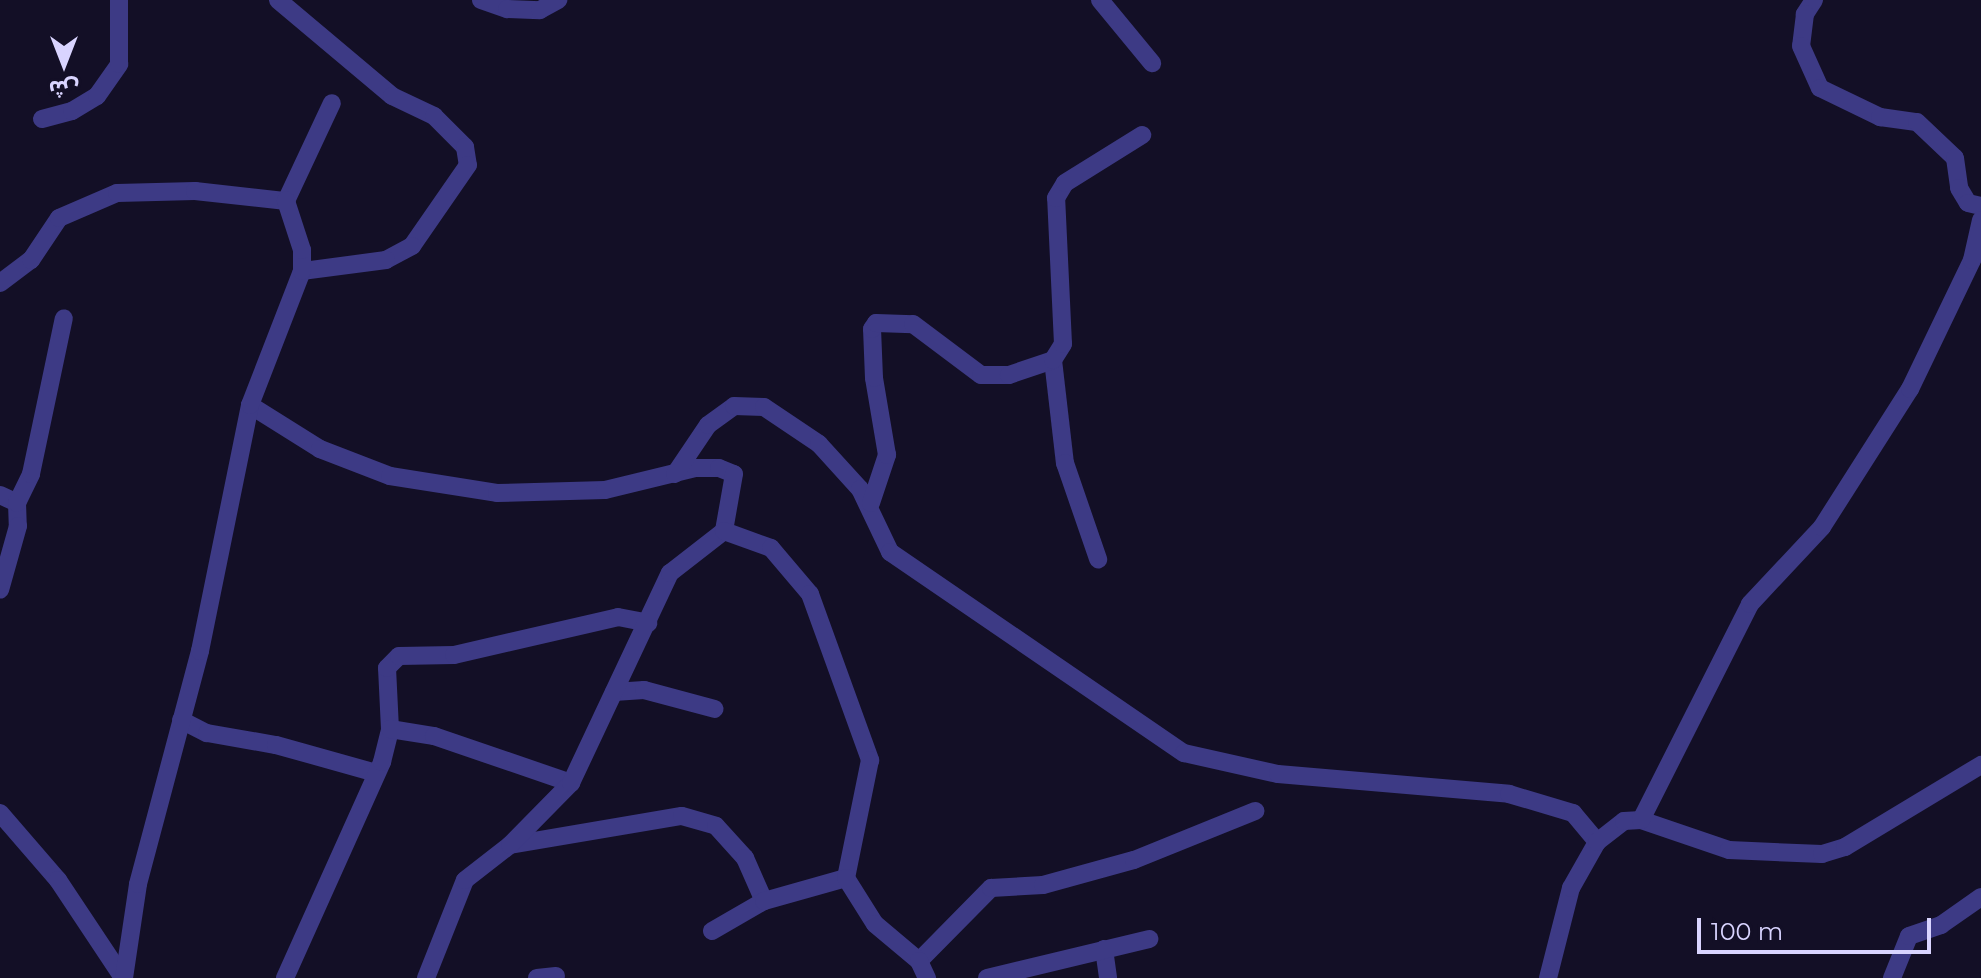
<!DOCTYPE html>
<meta charset="utf-8">
<style>
body{margin:0}
#map{position:relative;width:1981px;height:978px;overflow:hidden;background:#130f26;font-family:Montserrat,"Noto Sans Arabic",sans-serif}
div>[style]{position:absolute}
.minor>*{height:18px;margin:-9px;padding:0 9px;transform-origin:9px;border-radius:9px;background:#3d3a85}
span{translate:-50% -50%;white-space:nowrap;text-align:center;line-height:1.15;-webkit-text-stroke:7px #130f26;paint-order:stroke}
.north{position:absolute;left:24px;top:24px;width:80px;height:80px;-webkit-text-stroke:6px #130f26;paint-order:stroke;rotate:180deg;font-size:22px;font-weight:700;line-height:32px;text-align:center;color:#d9d4ff}
.north::after{content:'';display:block;margin:auto;width:28px;height:36px;background:#d9d4ff;clip-path:polygon(50% 0,100% 100%,50% 72%,0 100%)}
.scale{position:absolute;left:1697px;top:918px;width:234px;height:36px;box-sizing:border-box;border:4px solid #d9d4ff;border-top:0;padding-left:10px;font-size:24px;line-height:28px;white-space:nowrap;color:#d9d4ff;-webkit-text-stroke:6px #130f26;paint-order:stroke}
</style>
<div id="map">
<div class="minor">
<i style="left:278px;top:0;width:149px;rotate:40.1deg"></i>
<i style="left:392px;top:96px;width:47px;rotate:25.5deg"></i>
<i style="left:434px;top:116px;width:44px;rotate:45deg"></i>
<i style="left:465px;top:147px;width:18px;rotate:81deg"></i>
<i style="left:468px;top:165px;width:98px;rotate:124.7deg"></i>
<i style="left:412px;top:246px;width:30px;rotate:152deg"></i>
<i style="left:386px;top:260px;width:85px;rotate:172.5deg"></i>
<i style="left:481px;top:0;width:28px;rotate:19deg"></i>
<i style="left:507px;top:9px;width:33px;rotate:2deg"></i>
<i style="left:540px;top:10px;width:21px;rotate:-29deg"></i>
<i style="left:1100px;top:0;width:82px;rotate:50.5deg"></i>
<i style="left:1814px;top:0;width:17px;rotate:123deg"></i>
<i style="left:1805px;top:14px;width:32px;rotate:97deg"></i>
<i style="left:1801px;top:46px;width:46px;rotate:65.7deg"></i>
<i style="left:1820px;top:88px;width:67px;rotate:25.8deg"></i>
<i style="left:1880px;top:117px;width:37px;rotate:8deg"></i>
<i style="left:1917px;top:122px;width:52px;rotate:43.5deg"></i>
<i style="left:1955px;top:158px;width:30px;rotate:82deg"></i>
<i style="left:1959px;top:188px;width:17px;rotate:59deg"></i>
<i style="left:1968px;top:203px;width:13px;rotate:13deg"></i>
<i style="left:42px;top:119px;width:31px;rotate:-15deg"></i>
<i style="left:72px;top:111px;width:29px;rotate:-31deg"></i>
<i style="left:97px;top:96px;width:39px;rotate:-55deg"></i>
<i style="left:119px;top:64px;width:64px;rotate:-90deg"></i>
<i style="left:0;top:283px;width:39px;rotate:-37deg"></i>
<i style="left:31px;top:260px;width:50px;rotate:-56.3deg"></i>
<i style="left:59px;top:218px;width:63px;rotate:-23.3deg"></i>
<i style="left:117px;top:193px;width:78px;rotate:-1.5deg"></i>
<i style="left:195px;top:191px;width:92px;rotate:6.3deg"></i>
<i style="left:286px;top:201px;width:108px;rotate:-64.9deg"></i>
<i style="left:1053px;top:360px;width:104px;rotate:83.4deg"></i>
<i style="left:1065px;top:463px;width:102px;rotate:71deg"></i>
<i style="left:250px;top:405px;width:83px;rotate:32.2deg"></i>
<i style="left:320px;top:449px;width:75px;rotate:21.1deg"></i>
<i style="left:390px;top:476px;width:108px;rotate:9deg"></i>
<i style="left:497px;top:493px;width:108px;rotate:-1.6deg"></i>
<i style="left:605px;top:490px;width:93px;rotate:-13.7deg"></i>
<i style="left:695px;top:468px;width:24px"></i>
<i style="left:719px;top:468px;width:16px;rotate:22deg"></i>
<i style="left:734px;top:474px;width:58px;rotate:100deg"></i>
<i style="left:675px;top:474px;width:59px;rotate:-56deg"></i>
<i style="left:708px;top:425px;width:32px;rotate:-36deg"></i>
<i style="left:734px;top:406px;width:30px;rotate:2deg"></i>
<i style="left:764px;top:407px;width:66px;rotate:33.9deg"></i>
<i style="left:819px;top:444px;width:61px;rotate:47.7deg"></i>
<i style="left:860px;top:489px;width:70px;rotate:64.5deg"></i>
<i style="left:890px;top:552px;width:356px;rotate:34.4deg"></i>
<i style="left:1184px;top:753px;width:96px;rotate:12.6deg"></i>
<i style="left:1278px;top:774px;width:232px;rotate:4.9deg"></i>
<i style="left:1509px;top:794px;width:67px;rotate:16.5deg"></i>
<i style="left:1573px;top:813px;width:38px;rotate:50deg"></i>
<i style="left:0;top:495px;width:19px;rotate:25deg"></i>
<i style="left:17px;top:503px;width:23px;rotate:88deg"></i>
<i style="left:18px;top:526px;width:66px;rotate:105.7deg"></i>
<i style="left:17px;top:503px;width:32px;rotate:-64deg"></i>
<i style="left:31px;top:474px;width:159px;rotate:-78.1deg"></i>
<i style="left:871px;top:503px;width:51px;rotate:-71.6deg"></i>
<i style="left:887px;top:455px;width:78px;rotate:-99.6deg"></i>
<i style="left:874px;top:378px;width:49px;rotate:-92.3deg"></i>
<i style="left:872px;top:329px;width:7px;rotate:-56deg"></i>
<i style="left:876px;top:323px;width:37px;rotate:2deg"></i>
<i style="left:913px;top:324px;width:85px;rotate:36.9deg"></i>
<i style="left:981px;top:375px;width:28px"></i>
<i style="left:1009px;top:375px;width:46px;rotate:-18.8deg"></i>
<i style="left:1053px;top:360px;width:19px;rotate:-58deg"></i>
<i style="left:1063px;top:344px;width:146px;rotate:-92.7deg"></i>
<i style="left:1056px;top:198px;width:17px;rotate:-59deg"></i>
<i style="left:1065px;top:183px;width:91px;rotate:-31.9deg"></i>
<i style="left:614px;top:692px;width:30px;rotate:-4deg"></i>
<i style="left:644px;top:690px;width:73px;rotate:15deg"></i>
<i style="left:181px;top:720px;width:29px;rotate:27deg"></i>
<i style="left:207px;top:733px;width:70px;rotate:9.9deg"></i>
<i style="left:276px;top:745px;width:104px;rotate:15.6deg"></i>
<i style="left:390px;top:729px;width:61px;rotate:-92.8deg"></i>
<i style="left:387px;top:668px;width:17px;rotate:-45deg"></i>
<i style="left:399px;top:656px;width:55px;rotate:-1deg"></i>
<i style="left:454px;top:655px;width:168px;rotate:-13deg"></i>
<i style="left:618px;top:617px;width:31px;rotate:11deg"></i>
<i style="left:0;top:813px;width:89px;rotate:49.1deg"></i>
<i style="left:58px;top:880px;width:118px;rotate:56.4deg"></i>
<i style="left:1641px;top:820px;width:93px;rotate:18.8deg"></i>
<i style="left:1729px;top:850px;width:93px;rotate:2.5deg"></i>
<i style="left:1822px;top:854px;width:24px;rotate:-17deg"></i>
<i style="left:1845px;top:847px;width:159px;rotate:-31.1deg"></i>
<i style="left:510px;top:845px;width:174px;rotate:-9.6deg"></i>
<i style="left:682px;top:816px;width:35px;rotate:16deg"></i>
<i style="left:716px;top:826px;width:43px;rotate:47.8deg"></i>
<i style="left:745px;top:858px;width:47px;rotate:66.2deg"></i>
<i style="left:712px;top:931px;width:60px;rotate:-30deg"></i>
<i style="left:764px;top:901px;width:85px;rotate:-15.7deg"></i>
<i style="left:1104px;top:949px;width:29px;rotate:82deg"></i>
<i style="left:919px;top:961px;width:103px;rotate:-45.4deg"></i>
<i style="left:991px;top:888px;width:52px;rotate:-3.3deg"></i>
<i style="left:1043px;top:885px;width:94px;rotate:-15.4deg"></i>
<i style="left:1134px;top:860px;width:131px;rotate:-22deg"></i>
<i style="left:124px;top:978px;width:95px;rotate:-81.5deg"></i>
<i style="left:138px;top:884px;width:241px;rotate:-75.1deg"></i>
<i style="left:200px;top:651px;width:251px;rotate:-78.5deg"></i>
<i style="left:250px;top:405px;width:144px;rotate:-68.8deg"></i>
<i style="left:302px;top:271px;width:21px;rotate:-90deg"></i>
<i style="left:302px;top:250px;width:52px;rotate:-108.1deg"></i>
<i style="left:285px;top:978px;width:237px;rotate:-65.8deg"></i>
<i style="left:382px;top:762px;width:34px;rotate:-76deg"></i>
<i style="left:390px;top:729px;width:45px;rotate:9deg"></i>
<i style="left:434px;top:736px;width:145px;rotate:18.9deg"></i>
<i style="left:426px;top:978px;width:105px;rotate:-68.3deg"></i>
<i style="left:465px;top:880px;width:57px;rotate:-37.9deg"></i>
<i style="left:510px;top:845px;width:87px;rotate:-45.5deg"></i>
<i style="left:571px;top:783px;width:232px;rotate:-64.8deg"></i>
<i style="left:670px;top:573px;width:68px;rotate:-37.9deg"></i>
<i style="left:724px;top:531px;width:50px;rotate:19.9deg"></i>
<i style="left:771px;top:548px;width:60px;rotate:49.7deg"></i>
<i style="left:810px;top:594px;width:177px;rotate:70.1deg"></i>
<i style="left:870px;top:760px;width:120px;rotate:101.5deg"></i>
<i style="left:846px;top:878px;width:54px;rotate:57.8deg"></i>
<i style="left:875px;top:924px;width:57px;rotate:40.1deg"></i>
<i style="left:919px;top:961px;width:19px;rotate:65deg"></i>
<i style="left:537px;top:978px;width:19px;rotate:-6deg"></i>
<i style="left:987px;top:978px;width:167px;rotate:-13.5deg"></i>
<i style="left:1548px;top:978px;width:93px;rotate:-75.7deg"></i>
<i style="left:1571px;top:888px;width:53px;rotate:-60.5deg"></i>
<i style="left:1597px;top:842px;width:34px;rotate:-38deg"></i>
<i style="left:1624px;top:821px;width:17px;rotate:-3deg"></i>
<i style="left:1641px;top:820px;width:242px;rotate:-63.2deg"></i>
<i style="left:1750px;top:604px;width:105px;rotate:-46.9deg"></i>
<i style="left:1822px;top:527px;width:164px;rotate:-57.5deg"></i>
<i style="left:1910px;top:389px;width:143px;rotate:-64.3deg"></i>
<i style="left:1972px;top:260px;width:41px;rotate:-77.3deg"></i>
<i style="left:1892px;top:978px;width:45px;rotate:-68deg"></i>
<i style="left:1909px;top:936px;width:34px;rotate:-19deg"></i>
<i style="left:1941px;top:925px;width:49px;rotate:-35deg"></i>
</div>
<div class="north">ش</div>
<div class="scale">100 m</div>
</div>
